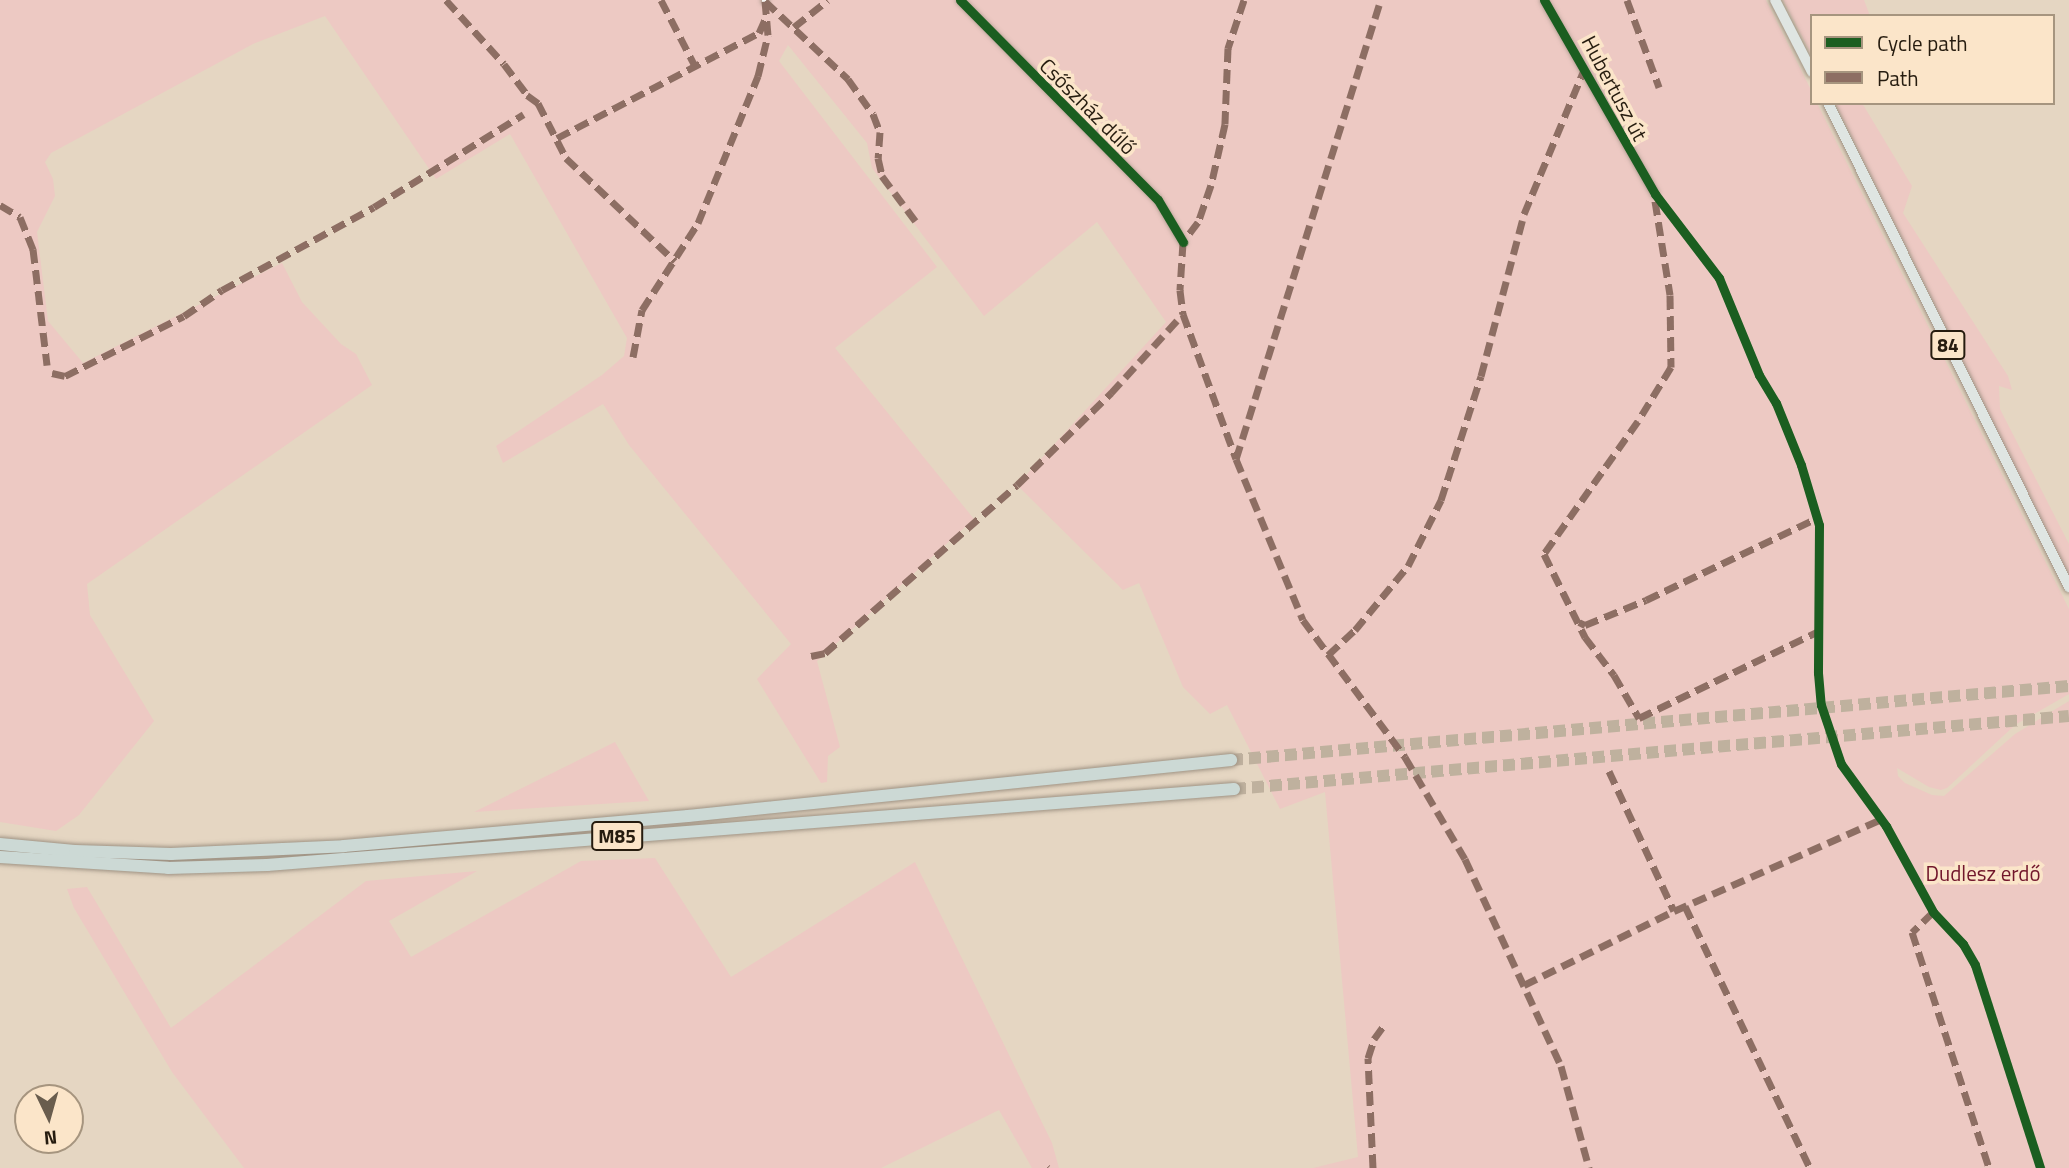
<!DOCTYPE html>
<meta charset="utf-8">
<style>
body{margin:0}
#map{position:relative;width:2069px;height:1168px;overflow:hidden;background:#e5d6c2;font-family:"Titillium Web",sans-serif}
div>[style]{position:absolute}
.green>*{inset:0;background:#edc9c3}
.highway-tunnel>*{height:12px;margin-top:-6px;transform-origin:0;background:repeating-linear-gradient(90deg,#bfb19e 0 12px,transparent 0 18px)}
.roads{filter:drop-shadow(0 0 2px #9f9384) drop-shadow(0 0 2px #9f9384)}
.street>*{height:6px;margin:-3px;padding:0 3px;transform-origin:3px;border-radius:3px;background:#fbf9f6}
.primary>*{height:10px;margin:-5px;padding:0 5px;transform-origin:5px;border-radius:5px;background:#dfe5e2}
.highway>*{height:12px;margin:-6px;padding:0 6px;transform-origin:6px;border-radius:6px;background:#ccd9d5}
.quiet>*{height:7px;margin-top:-3.5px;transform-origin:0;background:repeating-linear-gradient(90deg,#8d6e63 0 14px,transparent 0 21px)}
.cycleway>*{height:9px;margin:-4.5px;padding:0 4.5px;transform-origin:4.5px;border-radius:4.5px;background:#1b5e20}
span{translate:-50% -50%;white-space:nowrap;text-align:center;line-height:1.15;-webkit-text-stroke:7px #fbe5c9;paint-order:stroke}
.shield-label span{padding:2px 5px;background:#fbe5c9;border:2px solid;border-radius:5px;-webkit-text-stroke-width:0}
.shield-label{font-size:19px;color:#261c0f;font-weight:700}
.street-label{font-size:21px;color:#261c0f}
.park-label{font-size:21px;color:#71162b}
.legend{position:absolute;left:1810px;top:14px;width:245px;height:91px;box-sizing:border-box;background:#fbe5c9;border:2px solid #a6957f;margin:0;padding:9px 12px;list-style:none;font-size:21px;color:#261c0f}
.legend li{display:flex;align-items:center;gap:14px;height:35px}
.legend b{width:35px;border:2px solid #a6957f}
.north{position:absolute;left:14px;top:1084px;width:70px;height:70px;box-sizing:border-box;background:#fbe5c9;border:2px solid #a6957f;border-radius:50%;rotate:175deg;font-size:19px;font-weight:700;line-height:28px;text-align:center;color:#261c0f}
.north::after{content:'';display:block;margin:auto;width:24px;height:32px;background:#695d4e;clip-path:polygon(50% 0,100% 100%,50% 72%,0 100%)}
</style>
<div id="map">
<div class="green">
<i style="clip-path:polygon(0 0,1766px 0,1812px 92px,1812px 103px,1817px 103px,2069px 609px,2069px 694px,2015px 725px,1947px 788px,1941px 790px,1929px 787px,1897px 768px,1898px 776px,1905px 783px,1932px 795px,1944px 796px,2015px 734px,2069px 701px,2069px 1168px,1313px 1168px,1358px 1157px,1325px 792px,1280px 809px,1227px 705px,1210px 714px,1183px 687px,1139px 583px,1123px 590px,1017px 485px,1166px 322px,1097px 222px,984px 316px,872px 168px,867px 143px,788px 45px,779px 61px,937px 267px,835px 348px,974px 519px,817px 661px,840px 747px,828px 756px,827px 782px,821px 783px,757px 679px,791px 644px,629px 445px,603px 404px,503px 463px,496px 446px,602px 375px,624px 356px,627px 338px,510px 134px,436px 179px,325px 16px,253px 44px,51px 153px,45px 162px,53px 179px,55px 196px,37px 232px,48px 321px,83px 363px,282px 263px,302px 302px,341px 344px,356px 354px,372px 385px,87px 584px,90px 615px,154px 721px,79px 815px,56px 831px,0 822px)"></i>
<i style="clip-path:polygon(1783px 0,1864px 0,1870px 16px,1812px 16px,1812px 56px)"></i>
<i style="clip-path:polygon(1835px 103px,1862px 103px,1912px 186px,1903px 213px,2008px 376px,2012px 390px,1999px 386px,2000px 409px,2069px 544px,2069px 576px)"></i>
<i style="clip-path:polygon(615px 742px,649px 801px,474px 812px)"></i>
<i style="clip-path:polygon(655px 858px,731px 977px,915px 862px,1052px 1143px,1059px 1168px,1032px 1168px,999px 1110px,881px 1168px,244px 1168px,172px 1072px,74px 908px,67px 889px,87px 887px,171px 1028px,366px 881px,477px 871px,389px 921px,411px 957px,581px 861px)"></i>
</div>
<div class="highway-tunnel">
<i style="left:1231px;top:760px;width:841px;rotate:-5.05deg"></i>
<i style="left:1234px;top:789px;width:838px;rotate:-5deg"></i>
</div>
<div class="roads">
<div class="street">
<i style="left:765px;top:0;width:1px;rotate:90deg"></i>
<i style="left:960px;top:0;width:281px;rotate:45.3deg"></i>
<i style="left:1158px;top:200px;width:49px;rotate:59.2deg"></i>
<i style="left:1544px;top:0;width:224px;rotate:60.2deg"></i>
</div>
<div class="primary">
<i style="left:1775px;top:0;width:81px;rotate:62.8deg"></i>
<i style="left:1828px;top:103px;width:541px;rotate:63.53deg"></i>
</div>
<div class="highway">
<i style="left:0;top:844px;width:75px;rotate:5.3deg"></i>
<i style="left:75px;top:851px;width:96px;rotate:1.8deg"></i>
<i style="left:171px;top:854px;width:173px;rotate:-2.6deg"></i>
<i style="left:344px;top:846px;width:345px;rotate:-5deg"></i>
<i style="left:688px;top:816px;width:546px;rotate:-5.89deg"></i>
<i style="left:0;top:857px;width:168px;rotate:3.7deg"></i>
<i style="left:168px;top:868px;width:99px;rotate:-1.7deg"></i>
<i style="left:267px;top:865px;width:970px;rotate:-4.49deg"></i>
</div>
</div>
<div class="quiet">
<i style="left:446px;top:0;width:86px;rotate:47.8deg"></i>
<i style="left:504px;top:64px;width:39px;rotate:53deg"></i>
<i style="left:527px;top:95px;width:14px;rotate:36deg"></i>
<i style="left:538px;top:103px;width:62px;rotate:63deg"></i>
<i style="left:566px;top:158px;width:150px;rotate:43.4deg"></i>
<i style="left:661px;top:0;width:72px;rotate:62.7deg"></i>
<i style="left:1244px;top:0;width:51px;rotate:108.4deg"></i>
<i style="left:1228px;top:48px;width:76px;rotate:92.3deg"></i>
<i style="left:1225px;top:124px;width:63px;rotate:102.9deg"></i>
<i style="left:1211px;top:185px;width:39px;rotate:109deg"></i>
<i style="left:1198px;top:222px;width:25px;rotate:127deg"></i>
<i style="left:1183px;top:242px;width:48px;rotate:93.6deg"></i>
<i style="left:1180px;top:290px;width:24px;rotate:83deg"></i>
<i style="left:1183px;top:314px;width:154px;rotate:69.9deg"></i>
<i style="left:1236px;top:459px;width:174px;rotate:67.4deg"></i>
<i style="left:1303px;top:620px;width:171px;rotate:53.3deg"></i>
<i style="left:1405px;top:757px;width:118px;rotate:59.5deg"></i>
<i style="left:1465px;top:859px;width:228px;rotate:65.1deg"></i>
<i style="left:1561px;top:1066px;width:106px;rotate:74.6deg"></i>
<i style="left:1627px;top:0;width:93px;rotate:69.8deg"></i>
<i style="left:765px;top:1px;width:114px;rotate:43.2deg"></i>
<i style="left:848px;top:79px;width:43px;rotate:54.5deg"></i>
<i style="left:873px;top:114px;width:19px;rotate:69deg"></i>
<i style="left:880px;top:132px;width:26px;rotate:94deg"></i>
<i style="left:878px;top:158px;width:18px;rotate:77deg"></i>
<i style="left:882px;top:176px;width:59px;rotate:53.3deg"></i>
<i style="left:794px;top:27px;width:43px;rotate:-38.5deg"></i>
<i style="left:557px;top:138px;width:228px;rotate:-27.5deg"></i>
<i style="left:759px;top:33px;width:17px;rotate:-66deg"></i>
<i style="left:1655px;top:201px;width:95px;rotate:80.9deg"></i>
<i style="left:1670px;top:295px;width:72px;rotate:89.2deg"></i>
<i style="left:1671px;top:367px;width:63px;rotate:121.4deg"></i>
<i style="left:1638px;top:421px;width:163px;rotate:125.3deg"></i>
<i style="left:1544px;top:554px;width:93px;rotate:63.7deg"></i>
<i style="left:1585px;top:637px;width:48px;rotate:52.7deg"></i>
<i style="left:1614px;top:675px;width:50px;rotate:59.8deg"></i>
<i style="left:1639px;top:718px;width:200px;rotate:-25.8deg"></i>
<i style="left:0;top:205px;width:23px;rotate:31deg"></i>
<i style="left:20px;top:217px;width:35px;rotate:68deg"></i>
<i style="left:33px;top:249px;width:117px;rotate:83.1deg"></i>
<i style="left:633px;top:357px;width:48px;rotate:-79.2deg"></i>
<i style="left:642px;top:310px;width:103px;rotate:-57.2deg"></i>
<i style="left:698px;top:223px;width:159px;rotate:-67.8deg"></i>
<i style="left:758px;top:76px;width:42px;rotate:-76.3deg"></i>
<i style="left:768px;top:35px;width:34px;rotate:-95deg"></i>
<i style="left:52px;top:373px;width:13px;rotate:13deg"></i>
<i style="left:65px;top:376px;width:133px;rotate:-26.8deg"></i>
<i style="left:184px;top:316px;width:46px;rotate:-34.4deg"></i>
<i style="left:222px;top:290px;width:173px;rotate:-28.6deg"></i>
<i style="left:374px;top:207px;width:176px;rotate:-31.8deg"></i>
<i style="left:1236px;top:459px;width:481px;rotate:-72.5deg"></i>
<i style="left:1579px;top:622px;width:7px;rotate:27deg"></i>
<i style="left:1585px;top:625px;width:66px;rotate:-22.3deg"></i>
<i style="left:1646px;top:600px;width:190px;rotate:-25.6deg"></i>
<i style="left:1328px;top:655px;width:37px;rotate:-43deg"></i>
<i style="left:1355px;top:630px;width:83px;rotate:-50.4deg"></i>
<i style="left:1408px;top:566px;width:74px;rotate:-63.4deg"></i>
<i style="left:1441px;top:500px;width:130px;rotate:-72.1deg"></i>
<i style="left:1481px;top:376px;width:168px;rotate:-75.1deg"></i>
<i style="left:1524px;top:214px;width:154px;rotate:-67.4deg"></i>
<i style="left:811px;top:656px;width:14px;rotate:-12deg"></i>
<i style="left:825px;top:653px;width:255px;rotate:-41.2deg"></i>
<i style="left:1017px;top:485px;width:132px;rotate:-44.4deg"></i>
<i style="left:1111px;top:393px;width:107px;rotate:-47.7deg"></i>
<i style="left:1609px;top:771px;width:154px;rotate:65.1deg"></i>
<i style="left:1685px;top:906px;width:290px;rotate:64.5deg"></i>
<i style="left:1930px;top:906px;width:7px;rotate:63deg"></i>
<i style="left:1933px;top:912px;width:29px;rotate:136deg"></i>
<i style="left:1912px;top:932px;width:248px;rotate:71.9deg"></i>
<i style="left:1524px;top:985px;width:167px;rotate:-26.3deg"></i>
<i style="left:1674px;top:911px;width:224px;rotate:-23.9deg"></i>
<i style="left:1047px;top:1167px;width:1px;rotate:45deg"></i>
<i style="left:1373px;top:1168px;width:110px;rotate:-92.6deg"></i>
<i style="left:1368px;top:1058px;width:20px;rotate:-72deg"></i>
<i style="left:1374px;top:1039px;width:17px;rotate:-54deg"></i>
</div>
<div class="cycleway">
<i style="left:960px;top:0;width:281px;rotate:45.3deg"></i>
<i style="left:1158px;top:200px;width:49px;rotate:59.2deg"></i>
<i style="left:1544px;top:0;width:224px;rotate:60.2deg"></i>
<i style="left:1655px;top:194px;width:106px;rotate:52.7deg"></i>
<i style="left:1719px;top:278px;width:105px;rotate:67.6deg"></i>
<i style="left:1759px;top:375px;width:33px;rotate:59deg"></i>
<i style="left:1776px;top:403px;width:67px;rotate:68deg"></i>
<i style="left:1801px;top:465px;width:63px;rotate:73.3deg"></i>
<i style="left:1819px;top:525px;width:148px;rotate:90.4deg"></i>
<i style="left:1818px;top:673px;width:32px;rotate:85deg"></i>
<i style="left:1821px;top:705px;width:62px;rotate:71.3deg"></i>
<i style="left:1841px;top:764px;width:77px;rotate:54deg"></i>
<i style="left:1886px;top:826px;width:98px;rotate:61.3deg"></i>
<i style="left:1933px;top:912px;width:44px;rotate:46.8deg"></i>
<i style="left:1963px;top:944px;width:24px;rotate:60deg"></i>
<i style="left:1975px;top:965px;width:213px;rotate:72.2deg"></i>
</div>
<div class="shield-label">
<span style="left:1948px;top:345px">84</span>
<span style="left:617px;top:836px">M85</span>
</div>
<div class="street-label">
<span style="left:1615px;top:88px;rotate:62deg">Hubertusz út</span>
<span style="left:1088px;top:106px;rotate:45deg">Csőszház dűlő</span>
</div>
<div class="park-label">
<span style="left:1983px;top:873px">Dudlesz erdő</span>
</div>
<ul class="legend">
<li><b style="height:9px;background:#1b5e20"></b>Cycle path</li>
<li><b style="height:9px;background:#8d6e63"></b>Path</li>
</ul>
<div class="north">N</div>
</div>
